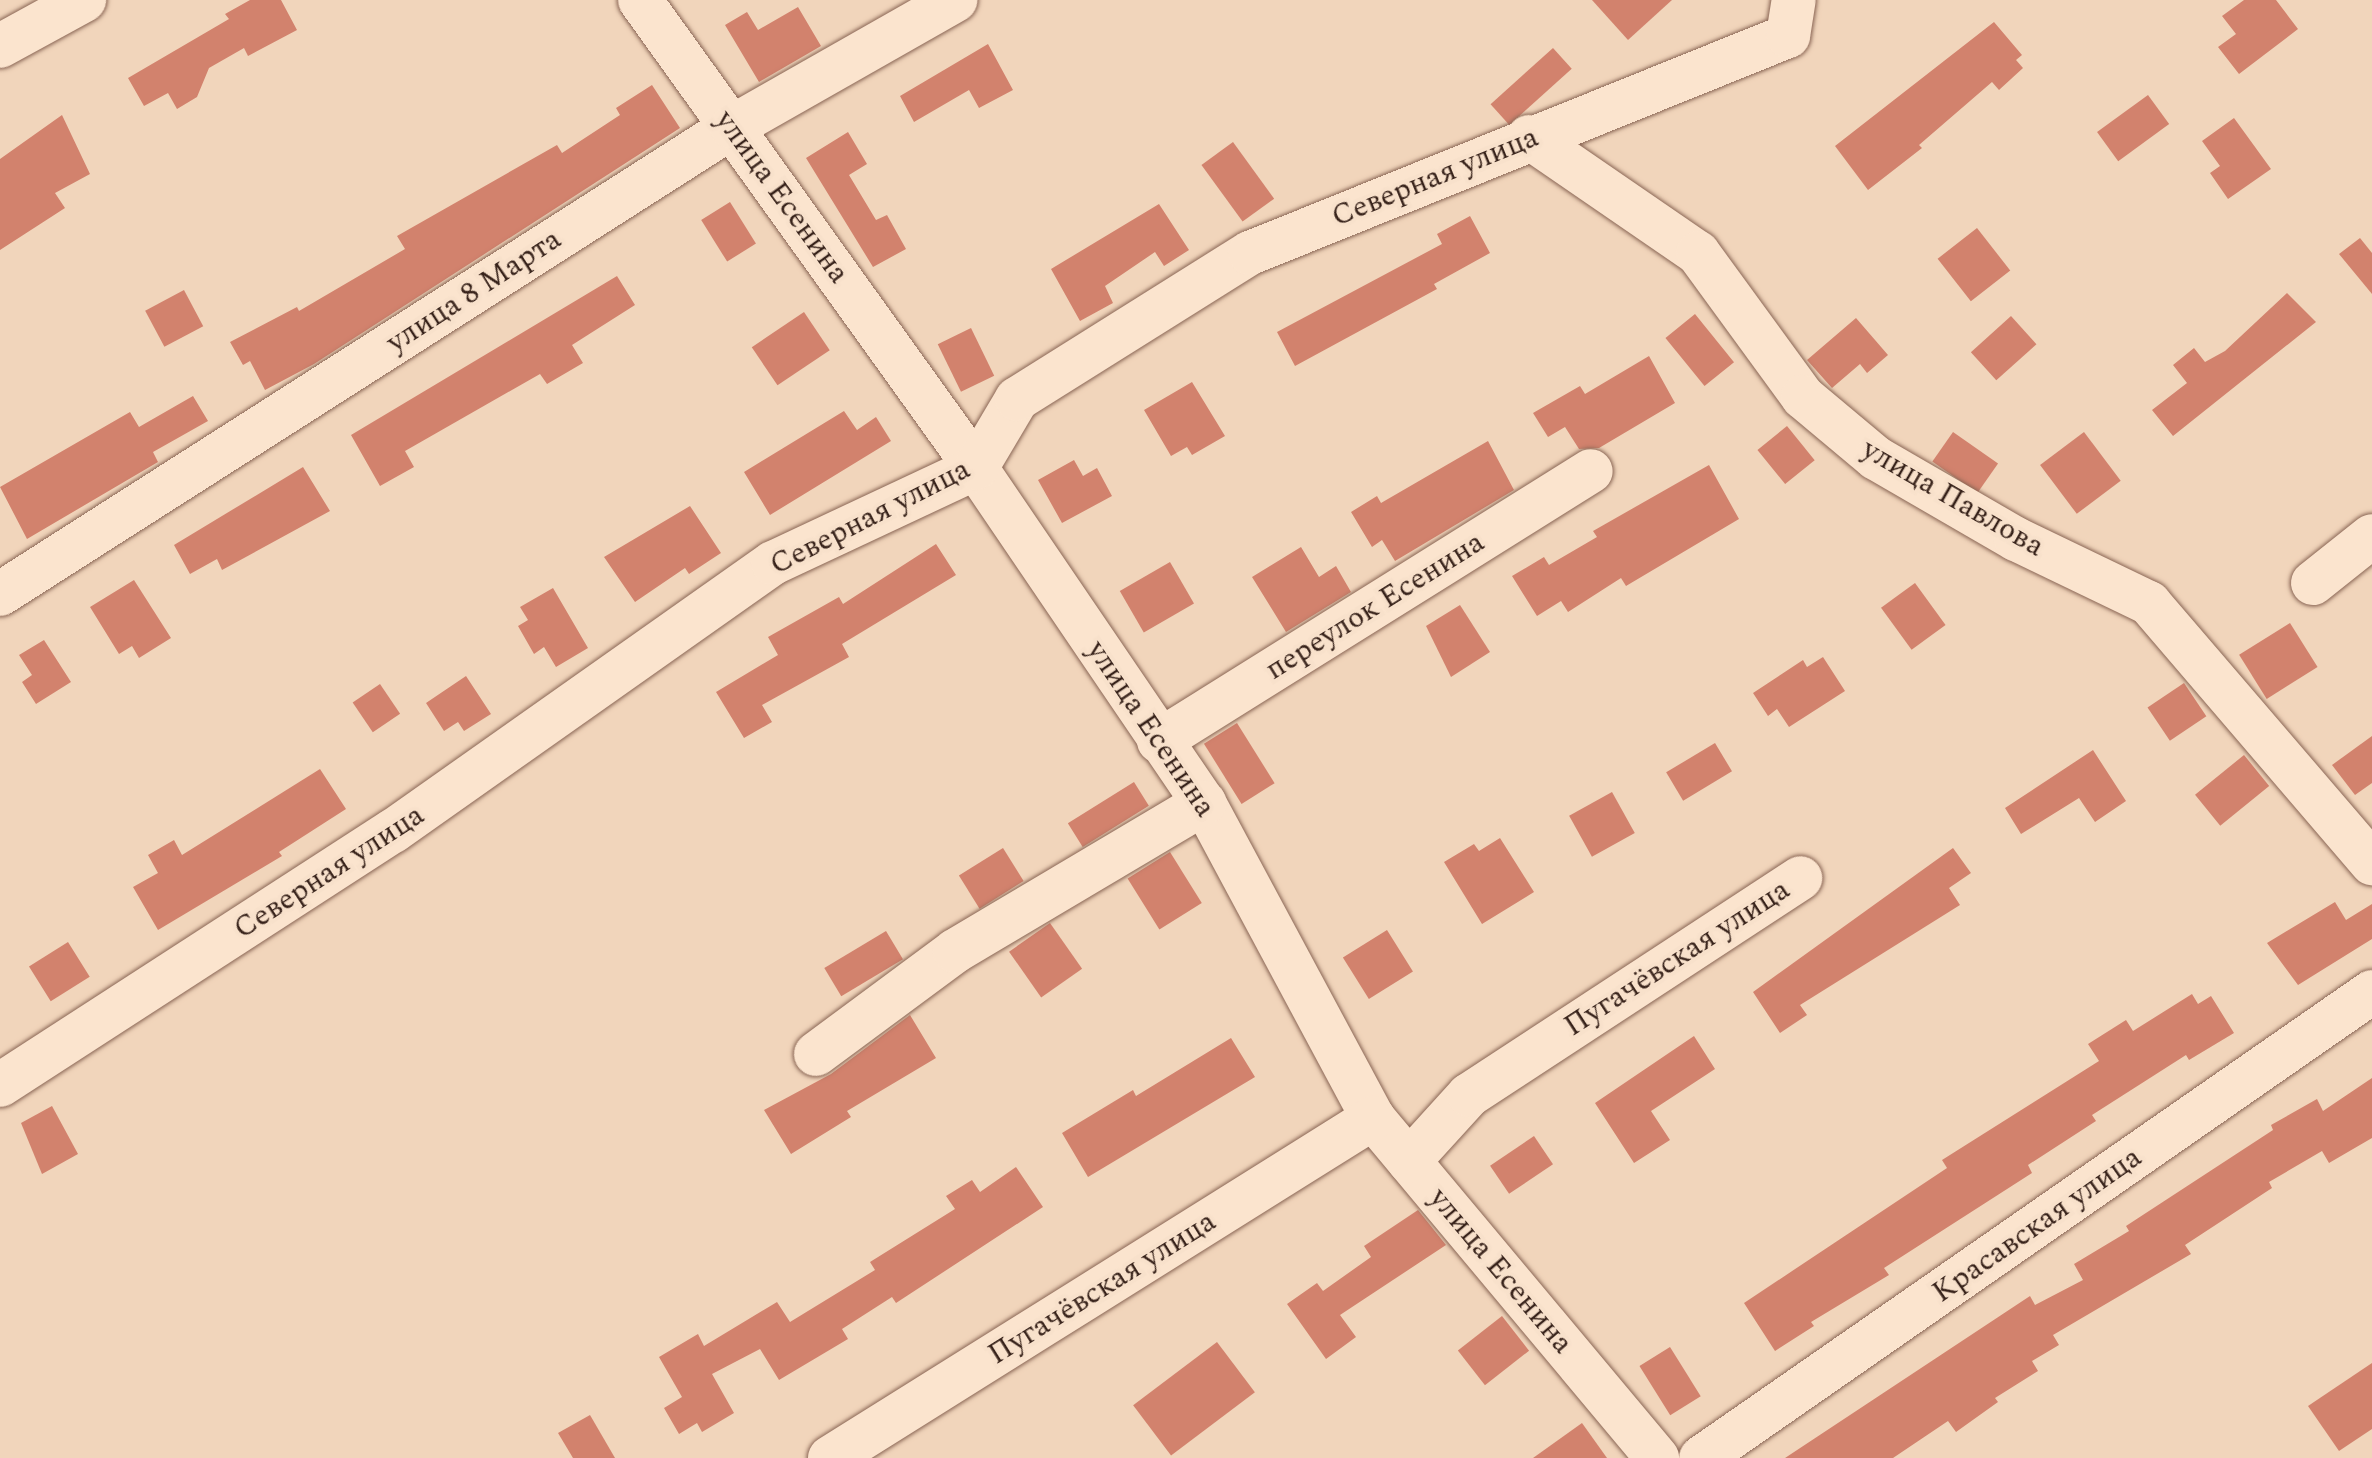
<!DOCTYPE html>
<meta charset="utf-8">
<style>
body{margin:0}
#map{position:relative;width:2372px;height:1458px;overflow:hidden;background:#f1d5bb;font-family:Spectral,serif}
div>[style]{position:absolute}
.building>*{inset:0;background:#d2826d;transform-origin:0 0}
.roads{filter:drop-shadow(0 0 2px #896554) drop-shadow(0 0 2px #896554)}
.minor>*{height:44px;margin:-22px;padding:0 22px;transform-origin:22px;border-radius:22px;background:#fbe4ce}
span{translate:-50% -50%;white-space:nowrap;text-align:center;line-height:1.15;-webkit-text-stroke:8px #f8e1cb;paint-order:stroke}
.street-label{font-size:30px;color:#37221a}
</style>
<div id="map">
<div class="building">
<i style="clip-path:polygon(250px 0,281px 0,297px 30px,248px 56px,244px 48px,209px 68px,197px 97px,177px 109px,168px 93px,144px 106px,128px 78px,229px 19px,225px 14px)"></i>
<i style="clip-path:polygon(1592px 0,1672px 0,1628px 40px)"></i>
<i style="clip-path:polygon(2244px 0,2276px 0,2298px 29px,2239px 74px,2218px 47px,2236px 34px,2222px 16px)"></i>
<i style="clip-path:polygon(798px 7px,821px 46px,759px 82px,725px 25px,747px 12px,758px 30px)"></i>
<i style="clip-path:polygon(1994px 22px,2022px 55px,2016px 60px,2023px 68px,1999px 90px,1992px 82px,1919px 145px,1922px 148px,1868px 190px,1835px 146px)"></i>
<i style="clip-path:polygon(988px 44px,1013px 90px,979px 108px,969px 90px,914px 122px,900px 96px)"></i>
<i style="left:1553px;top:48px;width:28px;height:84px;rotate:48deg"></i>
<i style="clip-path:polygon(652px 85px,680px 128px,314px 364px,265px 390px,250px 361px,243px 365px,230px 342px,297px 307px,299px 311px,405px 249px,397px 236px,557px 145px,562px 153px,620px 115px,616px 108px)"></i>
<i style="left:2148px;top:95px;width:36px;height:63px;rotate:54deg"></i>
<i style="clip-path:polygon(62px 115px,90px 174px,55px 193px,65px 208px,0 250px,0 159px)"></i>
<i style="clip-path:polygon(2234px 118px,2271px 169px,2228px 199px,2210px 173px,2220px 166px,2202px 141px)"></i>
<i style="clip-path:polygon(848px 132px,867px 164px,849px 175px,876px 220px,887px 215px,906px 249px,873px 267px,806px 158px)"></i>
<i style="left:1233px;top:142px;width:70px;height:39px;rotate:54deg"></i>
<i style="left:730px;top:202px;width:49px;height:34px;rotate:58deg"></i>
<i style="clip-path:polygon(1159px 204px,1189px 250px,1164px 266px,1155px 252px,1105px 286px,1113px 303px,1080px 321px,1051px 269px)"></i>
<i style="clip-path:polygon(1470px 216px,1490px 253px,1434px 284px,1437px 289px,1295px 366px,1277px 332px,1442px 244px,1437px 234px)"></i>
<i style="left:1977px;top:228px;width:54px;height:50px;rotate:52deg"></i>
<i style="clip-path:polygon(2360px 238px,2372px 253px,2372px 294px,2339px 254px)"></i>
<i style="clip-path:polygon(617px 276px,635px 305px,572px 345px,583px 363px,547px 384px,540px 374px,405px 451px,414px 467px,380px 486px,351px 435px)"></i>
<i style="left:184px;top:290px;width:41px;height:44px;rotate:62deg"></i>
<i style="clip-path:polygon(2287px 293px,2316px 322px,2173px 436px,2152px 410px,2187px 383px,2173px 365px,2194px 348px,2205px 362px,2225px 351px)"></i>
<i style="left:804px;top:312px;width:46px;height:63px;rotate:56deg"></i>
<i style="left:1695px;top:314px;width:62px;height:38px;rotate:51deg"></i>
<i style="left:2011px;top:316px;width:38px;height:54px;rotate:48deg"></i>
<i style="clip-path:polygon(1856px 318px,1888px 355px,1867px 373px,1860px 364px,1832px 388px,1807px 360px)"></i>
<i style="left:971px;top:328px;width:53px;height:37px;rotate:64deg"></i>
<i style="clip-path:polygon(1649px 356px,1675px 403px,1599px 448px,1579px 449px,1565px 427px,1548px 437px,1533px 413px,1580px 386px,1585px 394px)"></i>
<i style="clip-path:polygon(1192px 382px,1225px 436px,1192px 455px,1187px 447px,1171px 456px,1144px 410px)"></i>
<i style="clip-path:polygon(193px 396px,208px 421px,153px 452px,158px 462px,27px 539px,0 487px,130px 412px,139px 427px)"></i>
<i style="clip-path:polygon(844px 411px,857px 430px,876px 417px,891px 441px,770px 515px,744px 472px)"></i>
<i style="left:1787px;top:426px;width:44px;height:38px;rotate:51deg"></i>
<i style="left:1953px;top:432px;width:55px;height:36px;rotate:35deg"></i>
<i style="left:2084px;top:432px;width:61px;height:55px;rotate:53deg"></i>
<i style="clip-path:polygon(1488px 441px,1514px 490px,1395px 561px,1382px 540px,1372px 547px,1351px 512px,1377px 496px,1381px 503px)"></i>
<i style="clip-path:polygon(1074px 460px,1083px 476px,1097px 468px,1112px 496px,1062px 523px,1038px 480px)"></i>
<i style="clip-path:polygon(1709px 465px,1739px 519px,1626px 586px,1621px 578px,1568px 612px,1561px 601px,1537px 616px,1512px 576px,1544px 557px,1549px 565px,1597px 537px,1593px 531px)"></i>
<i style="clip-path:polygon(303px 467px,330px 511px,222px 570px,217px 559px,190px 574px,174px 545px)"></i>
<i style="clip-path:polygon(690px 506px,721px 553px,689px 574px,685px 568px,635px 602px,604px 557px)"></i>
<i style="clip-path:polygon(936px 544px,956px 575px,842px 644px,849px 657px,762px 705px,772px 722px,744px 738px,716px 692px,778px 655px,768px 637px,839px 597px,843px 604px)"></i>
<i style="clip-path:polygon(1301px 547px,1319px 577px,1336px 566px,1351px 592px,1286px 632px,1252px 577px)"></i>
<i style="left:1170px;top:562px;width:48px;height:58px;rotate:60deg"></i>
<i style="clip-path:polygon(134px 580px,171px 638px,139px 658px,132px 646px,119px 654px,90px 607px)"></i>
<i style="left:1915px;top:583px;width:52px;height:42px;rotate:54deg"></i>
<i style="clip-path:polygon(553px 588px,588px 648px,556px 667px,544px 647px,534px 654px,518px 626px,528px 620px,520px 607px)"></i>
<i style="clip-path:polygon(1460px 605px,1490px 652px,1451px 677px,1426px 626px)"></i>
<i style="left:2290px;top:623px;width:52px;height:60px;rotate:58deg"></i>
<i style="clip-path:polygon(44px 640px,71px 682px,36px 704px,22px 682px,32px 675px,19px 655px)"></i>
<i style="clip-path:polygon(1823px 657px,1845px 691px,1789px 727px,1777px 709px,1768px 716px,1753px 693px,1803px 660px,1807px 667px)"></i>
<i style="clip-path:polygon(466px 676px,491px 714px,464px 731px,458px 722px,444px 731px,426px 703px)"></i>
<i style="left:2184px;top:683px;width:40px;height:44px;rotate:56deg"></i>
<i style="left:380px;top:684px;width:36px;height:33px;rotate:56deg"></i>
<i style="left:1237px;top:723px;width:71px;height:39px;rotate:58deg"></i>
<i style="clip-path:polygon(2372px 736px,2372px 783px,2355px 795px,2332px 765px)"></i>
<i style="left:1715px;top:743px;width:33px;height:57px;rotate:59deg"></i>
<i style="clip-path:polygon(2093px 750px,2126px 801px,2095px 822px,2079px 798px,2021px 834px,2005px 808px)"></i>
<i style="left:2244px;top:755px;width:40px;height:63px;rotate:51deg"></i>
<i style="clip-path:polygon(320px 769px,346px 809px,279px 852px,282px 856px,158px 930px,133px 887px,158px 873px,148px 855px,174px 840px,182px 855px)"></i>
<i style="left:1134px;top:782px;width:28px;height:78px;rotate:58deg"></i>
<i style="left:1612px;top:792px;width:47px;height:49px;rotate:61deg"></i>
<i style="clip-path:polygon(1500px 838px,1534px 892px,1482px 924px,1444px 862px,1474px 844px,1479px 851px)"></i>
<i style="left:1003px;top:848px;width:39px;height:52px;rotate:58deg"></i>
<i style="clip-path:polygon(1953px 848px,1971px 873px,1949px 888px,1960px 905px,1800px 1005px,1807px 1015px,1780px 1033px,1753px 992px)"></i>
<i style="left:1170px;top:852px;width:60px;height:50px;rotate:58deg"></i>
<i style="clip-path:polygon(2335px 902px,2346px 920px,2372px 904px,2372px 939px,2298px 985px,2267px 943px)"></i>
<i style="left:1050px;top:923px;width:56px;height:50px;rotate:55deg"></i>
<i style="left:1387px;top:930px;width:49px;height:52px;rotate:58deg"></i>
<i style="left:886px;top:931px;width:33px;height:72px;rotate:59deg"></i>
<i style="left:68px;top:942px;width:41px;height:46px;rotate:58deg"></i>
<i style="clip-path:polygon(2192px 994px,2198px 1004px,2211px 996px,2234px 1033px,2189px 1060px,2186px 1055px,2092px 1115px,2096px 1121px,2028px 1165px,2032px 1173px,1884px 1268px,1889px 1275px,1811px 1322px,1814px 1326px,1775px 1351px,1744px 1303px,1947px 1168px,1942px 1160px,2099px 1061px,2088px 1044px,2126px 1020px,2133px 1031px)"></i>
<i style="clip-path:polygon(910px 1015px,936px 1058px,847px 1111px,851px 1117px,791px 1154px,764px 1110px,831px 1074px)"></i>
<i style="clip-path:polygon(1694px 1036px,1715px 1069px,1651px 1111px,1670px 1140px,1634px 1163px,1595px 1103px)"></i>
<i style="clip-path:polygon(1231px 1038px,1255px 1077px,1088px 1177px,1062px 1133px,1133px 1090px,1136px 1096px)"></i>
<i style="clip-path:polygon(2372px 1078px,2372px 1138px,2329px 1163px,2322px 1151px,2269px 1182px,2272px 1188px,2185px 1245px,2191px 1254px,2053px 1335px,2059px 1345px,2032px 1361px,2038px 1371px,1995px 1398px,1998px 1402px,1956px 1432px,1948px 1421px,1893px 1458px,1785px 1458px,2030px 1296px,2035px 1305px,2083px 1280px,2074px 1264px,2129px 1231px,2126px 1226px,2273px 1130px,2271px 1125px,2317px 1099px,2323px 1111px)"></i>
<i style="clip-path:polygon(52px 1106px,78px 1154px,42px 1174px,21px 1123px)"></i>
<i style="left:1534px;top:1136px;width:34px;height:53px;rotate:56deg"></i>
<i style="clip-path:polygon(1016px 1167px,1043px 1207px,896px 1303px,892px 1297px,842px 1329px,848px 1339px,779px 1380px,760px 1349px,712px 1374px,734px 1413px,702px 1432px,697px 1423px,679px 1434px,664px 1408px,682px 1397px,659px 1357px,698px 1334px,704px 1346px,777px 1302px,790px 1322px,875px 1270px,870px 1262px,955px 1209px,946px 1196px,972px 1180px,980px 1192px)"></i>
<i style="clip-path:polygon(1418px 1210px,1446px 1245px,1340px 1315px,1356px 1337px,1326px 1359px,1287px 1304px,1317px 1283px,1323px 1291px,1371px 1257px,1364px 1246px)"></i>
<i style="left:1502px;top:1316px;width:44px;height:56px;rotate:52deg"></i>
<i style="left:1217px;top:1342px;width:63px;height:105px;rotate:53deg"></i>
<i style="left:1670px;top:1347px;width:58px;height:36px;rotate:58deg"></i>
<i style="clip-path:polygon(2372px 1363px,2372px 1429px,2339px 1451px,2308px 1406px)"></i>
<i style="clip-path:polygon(590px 1415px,615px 1458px,573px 1458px,558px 1433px)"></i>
<i style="clip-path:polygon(1582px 1423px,1607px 1458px,1533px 1458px)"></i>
</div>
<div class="roads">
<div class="minor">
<i style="left:640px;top:0;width:576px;rotate:54.32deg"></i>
<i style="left:976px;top:468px;width:405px;rotate:55.8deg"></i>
<i style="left:1204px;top:803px;width:357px;rotate:61.8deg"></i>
<i style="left:1373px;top:1118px;width:443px;rotate:50.1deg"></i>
<i style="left:0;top:46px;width:96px;rotate:-28.7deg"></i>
<i style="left:1529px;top:137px;width:205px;rotate:34.5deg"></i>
<i style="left:1698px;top:253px;width:178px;rotate:53.9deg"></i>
<i style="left:1803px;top:397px;width:95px;rotate:39.9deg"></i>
<i style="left:1876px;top:458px;width:162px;rotate:30.1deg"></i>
<i style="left:2016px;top:539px;width:148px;rotate:25.7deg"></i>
<i style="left:2149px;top:603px;width:343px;rotate:49.4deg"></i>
<i style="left:2313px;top:583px;width:75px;rotate:-38.5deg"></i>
<i style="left:0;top:594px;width:868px;rotate:-32.54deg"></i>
<i style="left:732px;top:127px;width:257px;rotate:-29.6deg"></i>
<i style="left:1159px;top:741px;width:509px;rotate:-32.01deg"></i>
<i style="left:816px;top:1054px;width:173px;rotate:-36.5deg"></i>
<i style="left:955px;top:951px;width:290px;rotate:-30.7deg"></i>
<i style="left:0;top:1085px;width:468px;rotate:-32.9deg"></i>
<i style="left:393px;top:831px;width:465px;rotate:-35.2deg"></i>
<i style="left:773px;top:563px;width:224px;rotate:-25.1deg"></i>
<i style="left:976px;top:468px;width:80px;rotate:-59.3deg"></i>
<i style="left:1017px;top:399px;width:275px;rotate:-32.1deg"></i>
<i style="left:1250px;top:253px;width:580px;rotate:-21.97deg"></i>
<i style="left:1788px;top:36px;width:36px;rotate:-81deg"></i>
<i style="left:1409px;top:1161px;width:89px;rotate:-47.7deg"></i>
<i style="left:1469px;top:1095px;width:396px;rotate:-33.2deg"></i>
<i style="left:830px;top:1458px;width:641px;rotate:-32.05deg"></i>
<i style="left:1701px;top:1458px;width:817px;rotate:-34.78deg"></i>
</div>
</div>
<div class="street-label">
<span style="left:1435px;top:177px;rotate:-22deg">Северная улица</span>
<span style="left:782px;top:197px;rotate:54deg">улица Есенина</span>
<span style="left:474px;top:291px;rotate:-33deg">улица 8 Марта</span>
<span style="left:1953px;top:498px;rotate:30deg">улица Павлова</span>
<span style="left:870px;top:517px;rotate:-27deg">Северная улица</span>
<span style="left:1375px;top:606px;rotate:-32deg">переулок Есенина</span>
<span style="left:1151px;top:729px;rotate:56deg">улица Есенина</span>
<span style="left:329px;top:872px;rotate:-33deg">Северная улица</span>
<span style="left:1677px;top:958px;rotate:-33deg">Пугачёвская улица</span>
<span style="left:2037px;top:1225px;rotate:-35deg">Красавская улица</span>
<span style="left:1501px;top:1271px;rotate:50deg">улица Есенина</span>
<span style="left:1102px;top:1288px;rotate:-32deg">Пугачёвская улица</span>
</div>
</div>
